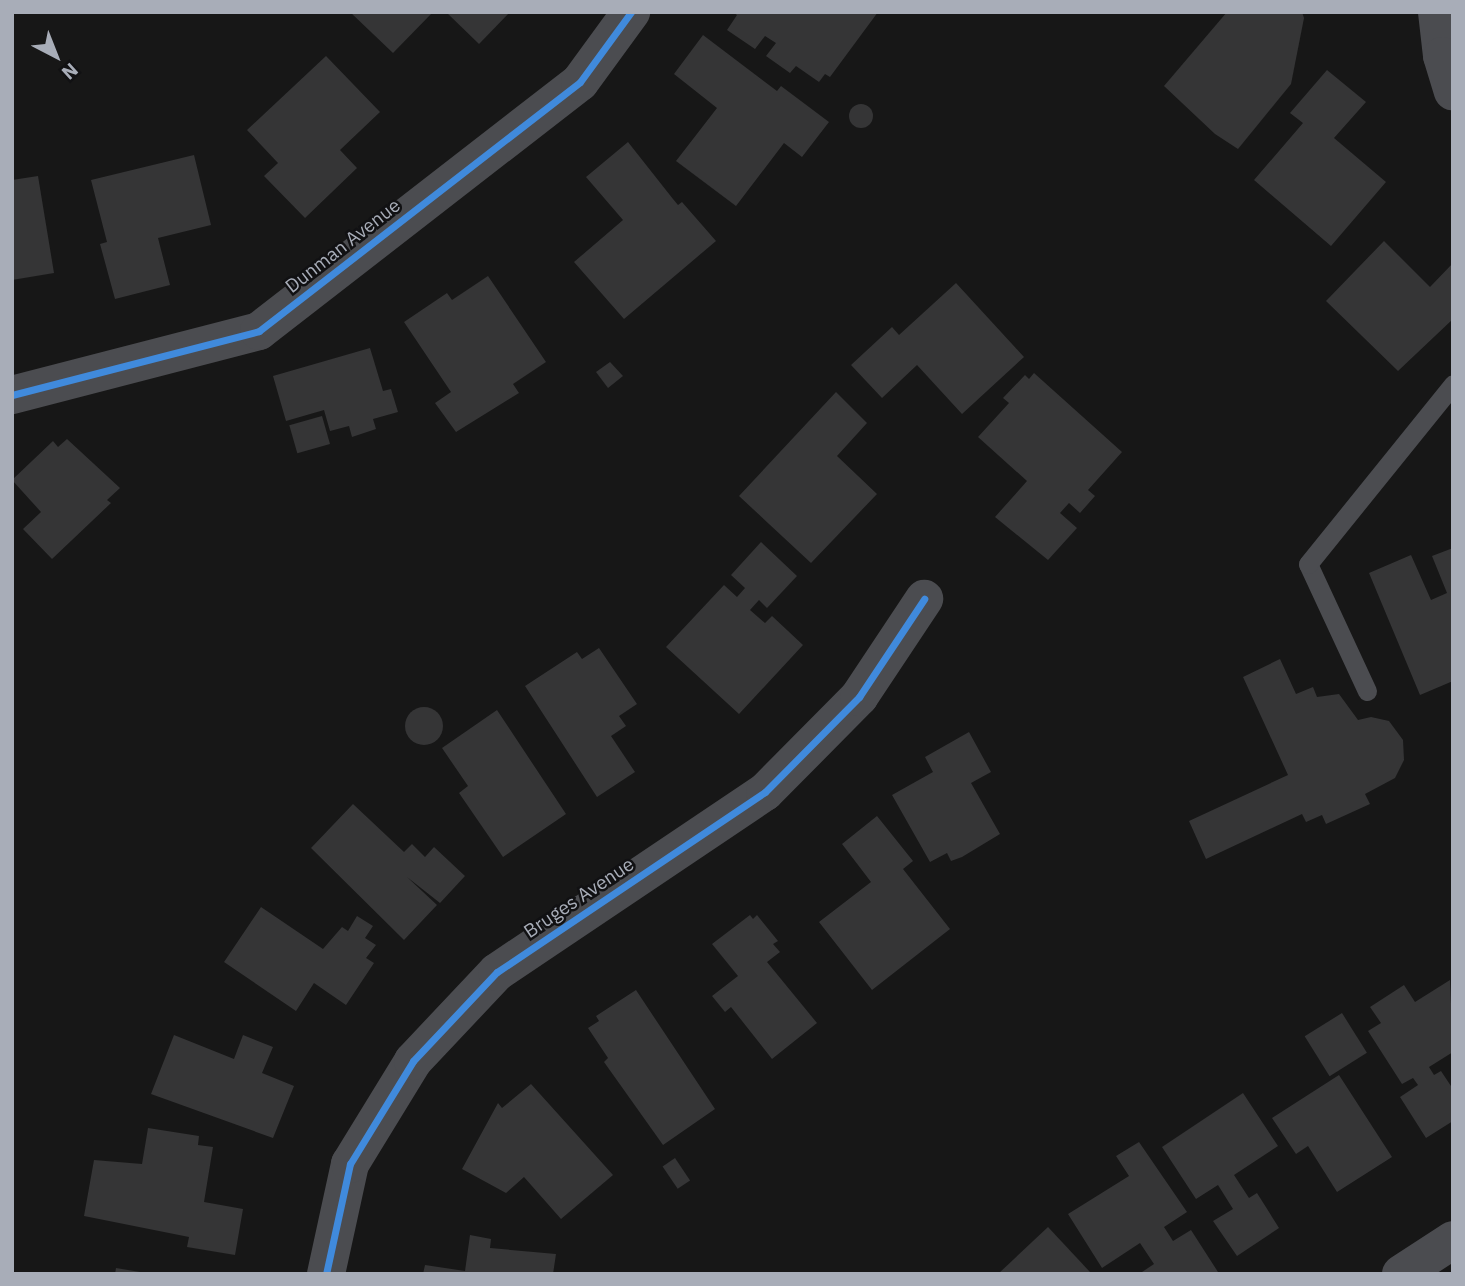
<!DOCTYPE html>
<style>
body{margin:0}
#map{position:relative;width:1465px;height:1286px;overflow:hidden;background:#171717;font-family:"IBM Plex Sans",sans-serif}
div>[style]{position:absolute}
.building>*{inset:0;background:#353536;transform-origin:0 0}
.round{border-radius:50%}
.lane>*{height:19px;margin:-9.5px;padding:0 9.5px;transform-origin:9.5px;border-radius:9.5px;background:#4b4c50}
.street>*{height:38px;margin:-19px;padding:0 19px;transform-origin:19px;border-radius:19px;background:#4b4c50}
.cycleway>*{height:7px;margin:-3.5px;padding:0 3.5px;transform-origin:3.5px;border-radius:3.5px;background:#408adc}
span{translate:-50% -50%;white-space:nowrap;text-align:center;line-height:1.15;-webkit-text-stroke:5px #111113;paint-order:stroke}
.street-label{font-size:19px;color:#a8adb8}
.frame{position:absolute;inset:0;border:14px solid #a8adb8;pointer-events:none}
.north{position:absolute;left:21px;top:21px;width:70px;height:70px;-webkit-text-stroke:5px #111113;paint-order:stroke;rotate:138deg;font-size:19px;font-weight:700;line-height:28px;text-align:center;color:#a8adb8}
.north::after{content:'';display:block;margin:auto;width:24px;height:32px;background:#a8adb8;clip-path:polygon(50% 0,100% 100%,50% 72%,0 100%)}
</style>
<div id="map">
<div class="building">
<i style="clip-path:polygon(350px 12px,433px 12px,393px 53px)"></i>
<i style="clip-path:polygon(446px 12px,510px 12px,479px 44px)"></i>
<i style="clip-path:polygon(733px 12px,878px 12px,830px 77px,825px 74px,819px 82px,796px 66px,790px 73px,766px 56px,776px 43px,765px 36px,755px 49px,727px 30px,737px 15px)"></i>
<i style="clip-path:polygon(1227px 12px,1302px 12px,1304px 18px,1291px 84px,1238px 149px,1215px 134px,1164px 86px)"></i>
<i style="clip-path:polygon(703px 35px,777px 91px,781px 86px,829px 122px,802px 157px,784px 143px,736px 206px,676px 161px,717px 108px,674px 74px)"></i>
<i style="clip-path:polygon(326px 56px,380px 112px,340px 150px,357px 168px,305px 218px,264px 176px,278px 163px,247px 130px)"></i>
<i style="clip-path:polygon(1327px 70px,1366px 102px,1334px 138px,1386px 182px,1331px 246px,1254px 180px,1303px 123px,1290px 113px)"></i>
<i class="round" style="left:849px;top:104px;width:24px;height:24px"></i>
<i style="clip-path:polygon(628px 142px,673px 199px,678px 205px,682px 202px,716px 241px,624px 319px,574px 262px,623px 220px,586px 177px)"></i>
<i style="clip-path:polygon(194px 155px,211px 225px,158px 238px,170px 285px,115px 299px,100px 244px,107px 242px,91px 180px)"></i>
<i style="clip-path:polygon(38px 176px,54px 273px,12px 280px,12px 180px)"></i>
<i style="clip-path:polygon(1384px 241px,1430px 287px,1453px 263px,1453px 319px,1398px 371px,1326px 301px)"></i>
<i style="clip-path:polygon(488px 276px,546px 362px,513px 384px,519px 393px,456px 432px,435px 403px,451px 392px,404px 322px,447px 293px,452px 300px)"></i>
<i style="clip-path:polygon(956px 283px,1024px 357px,962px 414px,917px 365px,882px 398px,851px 365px,892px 327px,899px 335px)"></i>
<i style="clip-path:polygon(370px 348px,383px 391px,391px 389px,398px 412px,373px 419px,376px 429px,352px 437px,349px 426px,330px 431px,324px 410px,286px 421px,273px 376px)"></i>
<i style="clip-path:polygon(610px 362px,623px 376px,608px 388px,596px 372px)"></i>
<i style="clip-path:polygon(1034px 373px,1122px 452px,1088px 490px,1095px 496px,1080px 513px,1069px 503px,1060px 513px,1077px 528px,1048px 560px,995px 517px,1027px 481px,978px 437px,1009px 403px,1003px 398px,1025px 375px,1029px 379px)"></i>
<i style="clip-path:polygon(836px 392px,867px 423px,837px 456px,877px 494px,811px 563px,739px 496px)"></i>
<i style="left:322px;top:416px;width:29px;height:34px;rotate:74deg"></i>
<i style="clip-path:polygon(67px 439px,120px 488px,107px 500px,111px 503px,52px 559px,23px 529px,41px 512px,12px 480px,53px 441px,58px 447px)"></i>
<i style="clip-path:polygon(761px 542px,797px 576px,767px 608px,759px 600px,750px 610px,765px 623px,772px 616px,803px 645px,739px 714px,666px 647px,724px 585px,737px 597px,745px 588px,731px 575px)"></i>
<i style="clip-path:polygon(1453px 548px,1453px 681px,1420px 695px,1369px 573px,1411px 555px,1431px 600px,1447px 593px,1432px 556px)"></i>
<i style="clip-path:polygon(599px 648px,637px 704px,619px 716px,626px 726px,611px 736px,635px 772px,597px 797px,525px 686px,577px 652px,582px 659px)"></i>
<i style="clip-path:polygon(1280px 659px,1296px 694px,1313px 687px,1317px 697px,1339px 694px,1358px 720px,1371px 717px,1389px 721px,1403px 740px,1404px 760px,1395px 778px,1365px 794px,1370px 804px,1326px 824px,1322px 815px,1306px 822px,1302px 814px,1206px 859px,1189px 821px,1288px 775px,1243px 677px)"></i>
<i class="round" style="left:405px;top:707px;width:38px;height:38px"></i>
<i style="clip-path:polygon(497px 710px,566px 814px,503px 857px,459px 793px,468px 786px,442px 748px)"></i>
<i style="clip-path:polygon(969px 732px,991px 772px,971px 783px,1000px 834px,962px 857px,951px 861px,947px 853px,930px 862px,892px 795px,933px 772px,925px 757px)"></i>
<i style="clip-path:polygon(353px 804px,404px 852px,412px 844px,425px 857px,434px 847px,465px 876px,440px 903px,407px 877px,437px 905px,404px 940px,311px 848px)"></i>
<i style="clip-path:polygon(877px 816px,913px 861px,903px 869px,950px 929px,872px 990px,819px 922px,871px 882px,842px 844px)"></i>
<i style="clip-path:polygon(261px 907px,323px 949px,342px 927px,348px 931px,357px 916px,373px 926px,365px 938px,376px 945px,366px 958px,374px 963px,346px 1005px,314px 983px,296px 1011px,224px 962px)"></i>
<i style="clip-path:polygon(750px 915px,753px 919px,757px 915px,778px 941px,773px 944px,780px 952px,767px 962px,817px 1023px,772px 1059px,731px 1007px,725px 1012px,712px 996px,738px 976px,712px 944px)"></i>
<i style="clip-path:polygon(1450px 980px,1453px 1052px,1429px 1067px,1434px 1075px,1441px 1071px,1453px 1089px,1453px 1121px,1426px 1138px,1400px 1097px,1418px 1085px,1413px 1078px,1402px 1084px,1368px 1031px,1381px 1023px,1370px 1007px,1404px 985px,1415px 1002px)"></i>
<i style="clip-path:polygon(636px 990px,715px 1109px,663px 1145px,604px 1062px,608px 1058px,588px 1028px,599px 1021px,596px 1016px)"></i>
<i style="left:1342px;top:1013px;width:47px;height:44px;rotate:58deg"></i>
<i style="clip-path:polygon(174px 1035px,234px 1059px,243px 1035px,273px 1047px,262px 1073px,294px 1086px,273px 1138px,151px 1094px)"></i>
<i style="clip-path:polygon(1339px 1075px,1392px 1157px,1337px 1192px,1308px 1146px,1296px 1154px,1272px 1118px)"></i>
<i style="clip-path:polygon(531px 1084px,613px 1175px,561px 1219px,524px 1177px,506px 1193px,462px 1169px,498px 1103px,502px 1108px)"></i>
<i style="clip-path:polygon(1243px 1093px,1278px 1146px,1234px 1175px,1249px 1198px,1257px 1193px,1279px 1228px,1237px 1256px,1213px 1221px,1233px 1209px,1218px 1185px,1196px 1199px,1162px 1147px)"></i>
<i style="clip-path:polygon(148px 1128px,199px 1136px,198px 1145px,213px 1147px,204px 1202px,243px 1209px,235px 1255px,187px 1247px,189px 1237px,84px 1216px,94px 1160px,142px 1164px)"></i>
<i style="clip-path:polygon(1139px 1142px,1187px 1212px,1164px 1227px,1173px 1241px,1191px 1230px,1218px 1272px,1215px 1274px,1139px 1274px,1154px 1264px,1140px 1243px,1102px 1268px,1068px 1214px,1129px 1176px,1116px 1156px)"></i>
<i style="left:675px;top:1158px;width:27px;height:15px;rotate:56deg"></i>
<i style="clip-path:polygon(1048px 1227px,1090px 1272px,998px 1274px)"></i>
<i style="clip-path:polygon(470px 1235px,491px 1239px,490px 1248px,556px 1254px,553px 1274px,423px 1274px,425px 1265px,465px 1271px)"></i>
<i style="clip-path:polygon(116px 1268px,140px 1272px,140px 1274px,115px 1274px)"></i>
</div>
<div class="lane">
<i style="left:1367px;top:691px;width:140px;rotate:-114.9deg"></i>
<i style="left:1308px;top:564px;width:231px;rotate:-51.1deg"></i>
</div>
<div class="street">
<i style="left:1437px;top:12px;width:44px;rotate:83.5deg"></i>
<i style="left:1442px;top:56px;width:37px;rotate:73deg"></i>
<i style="left:12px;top:395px;width:255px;rotate:-14.5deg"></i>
<i style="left:259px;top:331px;width:406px;rotate:-37.8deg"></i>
<i style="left:580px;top:82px;width:87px;rotate:-53.9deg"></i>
<i style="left:326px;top:1274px;width:113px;rotate:-77.7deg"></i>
<i style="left:350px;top:1164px;width:121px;rotate:-58.5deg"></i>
<i style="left:413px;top:1061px;width:122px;rotate:-46.7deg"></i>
<i style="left:497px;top:972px;width:323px;rotate:-33.9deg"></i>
<i style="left:765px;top:792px;width:134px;rotate:-45.3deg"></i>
<i style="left:859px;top:697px;width:118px;rotate:-56.4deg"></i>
<i style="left:1401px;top:1274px;width:62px;rotate:-33.2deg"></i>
</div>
<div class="cycleway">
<i style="left:12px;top:395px;width:255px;rotate:-14.5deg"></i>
<i style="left:259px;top:331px;width:406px;rotate:-37.8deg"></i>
<i style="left:580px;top:82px;width:87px;rotate:-53.9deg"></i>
<i style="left:326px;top:1274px;width:113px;rotate:-77.7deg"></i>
<i style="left:350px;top:1164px;width:121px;rotate:-58.5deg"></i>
<i style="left:413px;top:1061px;width:122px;rotate:-46.7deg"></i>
<i style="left:497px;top:972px;width:323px;rotate:-33.9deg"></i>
<i style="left:765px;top:792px;width:134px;rotate:-45.3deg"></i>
<i style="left:859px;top:697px;width:118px;rotate:-56.4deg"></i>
</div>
<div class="street-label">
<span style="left:343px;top:246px;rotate:-38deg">Dunman Avenue</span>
<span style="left:579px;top:898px;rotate:-34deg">Bruges Avenue</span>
</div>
<div class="frame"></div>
<div class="north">N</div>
</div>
